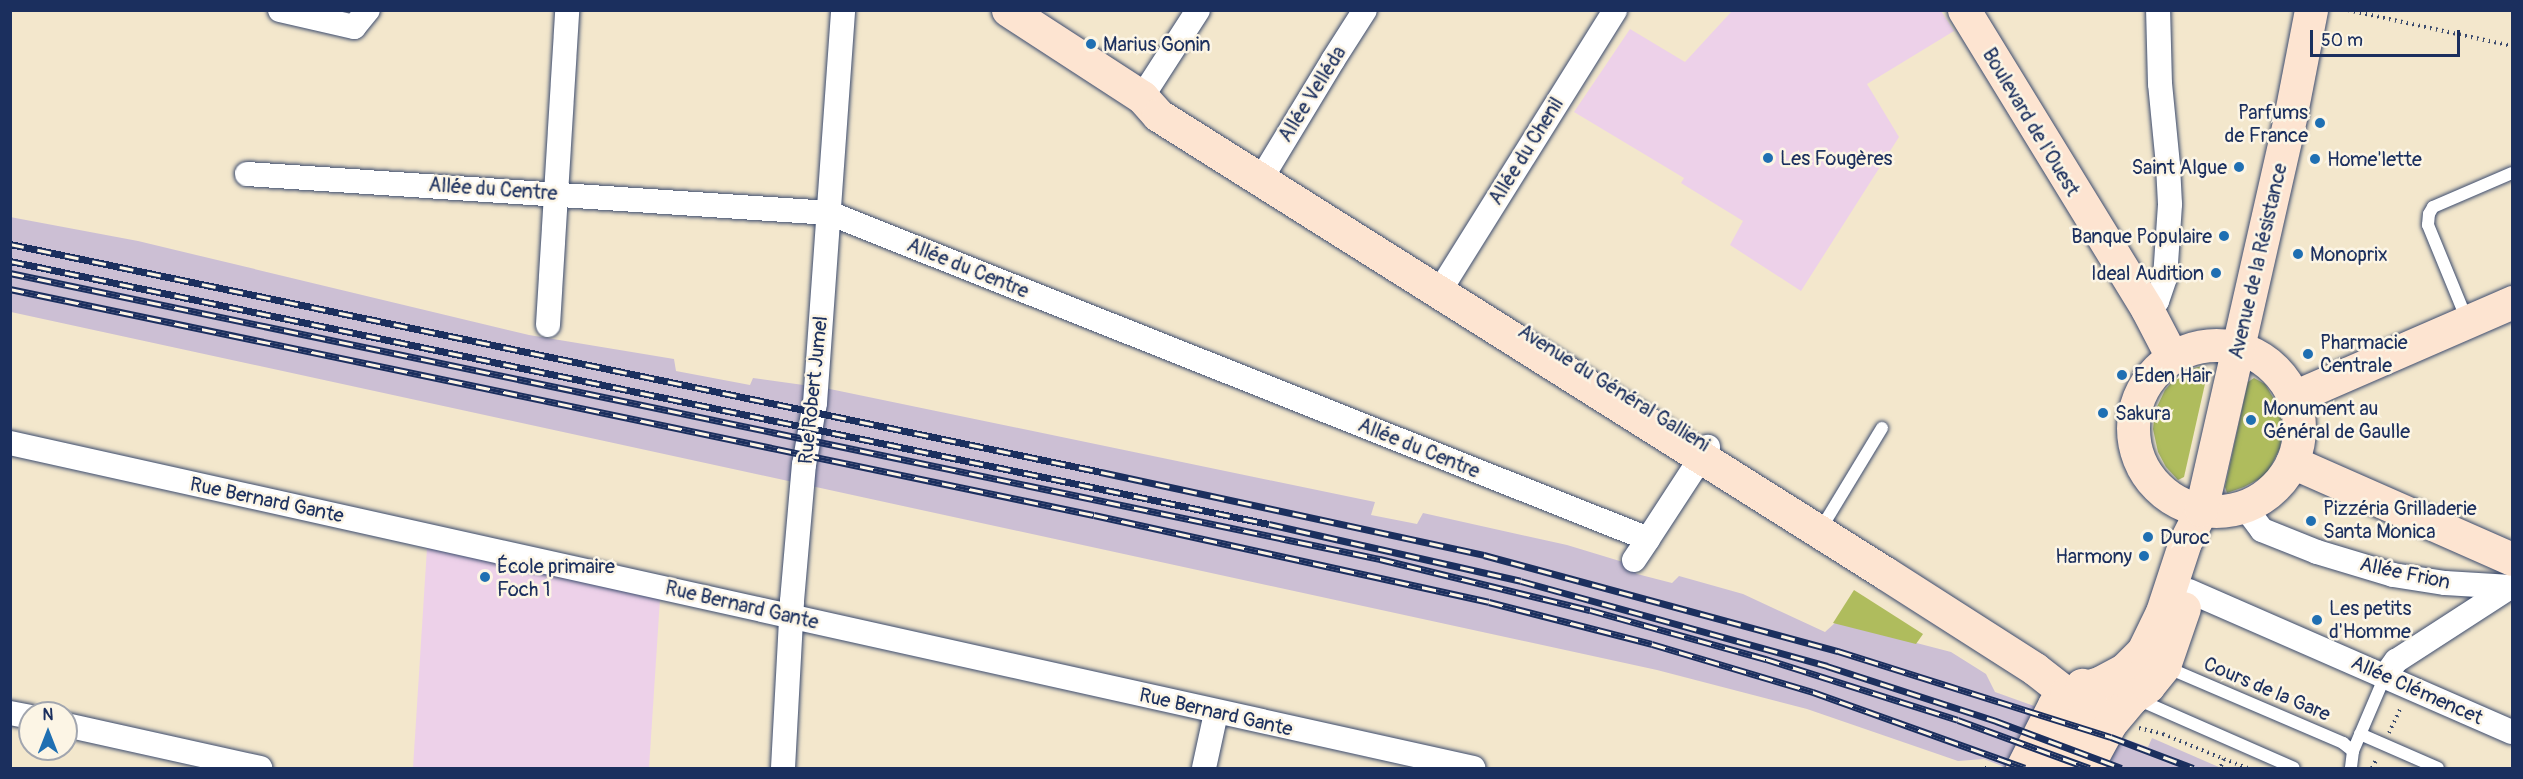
<!DOCTYPE html>
<meta charset="utf-8">
<style>
body{margin:0}
#map{position:relative;width:2523px;height:779px;overflow:hidden;background:#f3e7cc;font-family:Pangolin,sans-serif}
div>[style]{position:absolute}
.built>*{inset:0;background:#edd1e9}
.industrial>*{inset:0;background:#ccbfd4}
.green>*{inset:0;background:#afbc5d}
.path>*{height:4px;margin-top:-2px;transform-origin:0;background:repeating-linear-gradient(90deg,#3b4b6e 0 1.5px,transparent 0 6px)}
.roads{filter:drop-shadow(0 0 2px #3b4b6e) drop-shadow(0 0 2px #3b4b6e)}
.lane>*{height:12px;margin:-6px;padding:0 6px;transform-origin:6px;border-radius:6px;background:#fff}
.street>*{height:24px;margin:-12px;padding:0 12px;transform-origin:12px;border-radius:12px;background:#fff}
.secondary>*{height:33px;margin:-16.5px;padding:0 16.5px;transform-origin:16.5px;border-radius:16.5px;background:#fde4d1}
.secondary>.ring{margin:-16.5px;padding:0;box-sizing:content-box;background:none;border:33px solid #fde4d1;border-radius:50%}
.rail>*{height:7px;margin-top:-3.5px;transform-origin:0;background:repeating-linear-gradient(90deg,#fcf5e5 0 14px,#1b2f5e 0 28px);box-sizing:border-box;border-block:2px solid #1b2f5e}
.dots>*{width:16px;height:16px;translate:-50% -50%;box-sizing:border-box;border:3px solid #fcf5e5;border-radius:50%}
span{translate:-50% -50%;white-space:nowrap;text-align:center;line-height:1.15;-webkit-text-stroke:5px #fcf5e5;paint-order:stroke}
.poi-label{font-size:20px;color:#1b2f5e}
.left{translate:0 -50%;text-align:left}
.right{translate:-100% -50%;text-align:right}
.street-label{font-size:20px;color:#1b2f5e}
.frame{position:absolute;inset:0;border:12px solid #1b2f5e;pointer-events:none}
.north{position:absolute;left:18px;top:701px;width:60px;height:60px;box-sizing:border-box;background:#fcf5e5;border:2px solid #a2a6af;border-radius:50%;rotate:0deg;font-size:16px;font-weight:700;line-height:24px;text-align:center;color:#1b2f5e}
.north::after{content:'';display:block;margin:auto;width:21px;height:27px;background:#1f6fb2;clip-path:polygon(50% 0,100% 100%,50% 72%,0 100%)}
.scale{position:absolute;left:2310px;top:30px;width:150px;height:27px;box-sizing:border-box;border:3px solid #1b2f5e;border-top:0;padding-left:8px;font-size:18px;line-height:21px;white-space:nowrap;color:#1b2f5e;-webkit-text-stroke:4px #fcf5e5;paint-order:stroke}
</style>
<div id="map">
<div class="built">
<i style="clip-path:polygon(1732px 11px,1941px 11px,1954px 31px,1867px 84px,1899px 137px,1801px 291px,1730px 245px,1743px 221px,1681px 183px,1684px 178px,1574px 112px,1630px 29px,1685px 62px)"></i>
<i style="clip-path:polygon(427px 548px,660px 599px,649px 768px,413px 768px)"></i>
</div>
<div class="industrial">
<i style="clip-path:polygon(10px 217px,138px 241px,529px 335px,674px 359px,676px 371px,750px 385px,753px 378px,825px 388px,1375px 502px,1371px 515px,1417px 524px,1423px 513px,1567px 545px,1623px 562px,1637px 574px,1672px 583px,1679px 576px,1743px 594px,1825px 632px,1836px 622px,1951px 652px,1986px 674px,1995px 692px,2148px 747px,2152px 738px,2221px 768px,2007px 768px,1984px 759px,1958px 761px,1807px 709px,1657px 670px,11px 312px)"></i>
</div>
<div class="green">
<i style="clip-path:polygon(2202px 366px,2207px 375px,2184px 477px,2178px 480px,2166px 467px,2158px 452px,2153px 429px,2155px 411px,2165px 390px,2172px 382px,2187px 370px)"></i>
<i style="clip-path:polygon(2254px 378px,2265px 384px,2280px 409px,2283px 429px,2280px 448px,2269px 470px,2261px 478px,2244px 487px,2227px 493px,2225px 487px,2248px 382px)"></i>
<i style="clip-path:polygon(1854px 590px,1923px 634px,1916px 644px,1833px 623px)"></i>
</div>
<div class="path">
<i style="left:2348px;top:10px;width:168px;rotate:12.4deg"></i>
<i style="left:2139px;top:728px;width:25px;rotate:14deg"></i>
<i style="left:2163px;top:734px;width:66px;rotate:22.3deg"></i>
<i style="left:2224px;top:759px;width:10px;rotate:114deg"></i>
<i style="left:2389px;top:733px;width:29px;rotate:-65deg"></i>
<i style="left:2224px;top:759px;width:25px;rotate:21deg"></i>
<i style="left:1985px;top:768px;width:6px"></i>
<i style="left:2372px;top:768px;width:11px;rotate:-63deg"></i>
</div>
<div class="roads">
<div class="lane">
<i style="left:2467px;top:320px;width:103px;rotate:-112.3deg"></i>
<i style="left:2428px;top:225px;width:11px;rotate:-85deg"></i>
<i style="left:2429px;top:214px;width:8px;rotate:-60deg"></i>
<i style="left:2433px;top:207px;width:86px;rotate:-23.3deg"></i>
<i style="left:1825px;top:522px;width:110px;rotate:-58.8deg"></i>
<i style="left:2166px;top:667px;width:193px;rotate:23.2deg"></i>
<i style="left:2343px;top:743px;width:13px;rotate:39deg"></i>
<i style="left:2353px;top:751px;width:17px;rotate:97deg"></i>
<i style="left:2137px;top:699px;width:171px;rotate:23.7deg"></i>
<i style="left:2360px;top:734px;width:85px;rotate:23.6deg"></i>
<i style="left:2353px;top:751px;width:82px;rotate:-66.9deg"></i>
</div>
<div class="street">
<i style="left:280px;top:10px;width:76px;rotate:12.9deg"></i>
<i style="left:354px;top:27px;width:22px;rotate:-51deg"></i>
<i style="left:1142px;top:97px;width:103px;rotate:-57.2deg"></i>
<i style="left:247px;top:174px;width:583px;rotate:3.83deg"></i>
<i style="left:829px;top:213px;width:881px;rotate:21.7deg"></i>
<i style="left:1648px;top:539px;width:110px;rotate:-56.9deg"></i>
<i style="left:1261px;top:179px;width:139px;rotate:-58.8deg"></i>
<i style="left:1333px;top:60px;width:59px;rotate:-57.4deg"></i>
<i style="left:1439px;top:292px;width:332px;rotate:-58deg"></i>
<i style="left:2147px;top:309px;width:13px;rotate:-39deg"></i>
<i style="left:2157px;top:301px;width:24px;rotate:-71deg"></i>
<i style="left:2165px;top:278px;width:74px;rotate:-86.1deg"></i>
<i style="left:2170px;top:204px;width:39px;rotate:-93deg"></i>
<i style="left:2168px;top:165px;width:81px;rotate:-95.6deg"></i>
<i style="left:2160px;top:84px;width:74px;rotate:-91.5deg"></i>
<i style="left:548px;top:325px;width:316px;rotate:-86.5deg"></i>
<i style="left:10px;top:443px;width:1499px;rotate:12.52deg"></i>
<i style="left:2244px;top:506px;width:30px;rotate:53deg"></i>
<i style="left:2262px;top:530px;width:59px;rotate:21.8deg"></i>
<i style="left:2317px;top:552px;width:79px;rotate:16.8deg"></i>
<i style="left:2393px;top:575px;width:53px;rotate:8.7deg"></i>
<i style="left:2445px;top:583px;width:66px;rotate:3.5deg"></i>
<i style="left:1634px;top:560px;width:25px;rotate:-56deg"></i>
<i style="left:2189px;top:591px;width:352px;rotate:23.6deg"></i>
<i style="left:2385px;top:676px;width:19px;rotate:-54deg"></i>
<i style="left:2396px;top:661px;width:138px;rotate:-32.9deg"></i>
<i style="left:10px;top:713px;width:20px;rotate:11deg"></i>
<i style="left:66px;top:725px;width:199px;rotate:12.5deg"></i>
<i style="left:783px;top:768px;width:167px;rotate:-86.9deg"></i>
<i style="left:792px;top:601px;width:137px;rotate:-85deg"></i>
<i style="left:804px;top:465px;width:63px;rotate:-79.9deg"></i>
<i style="left:815px;top:403px;width:394px;rotate:-85.9deg"></i>
<i style="left:1204px;top:768px;width:56px;rotate:-77.7deg"></i>
</div>
<div class="secondary">
<i style="left:1008px;top:10px;width:160px;rotate:33deg"></i>
<i style="left:1142px;top:97px;width:24px;rotate:48deg"></i>
<i style="left:1158px;top:115px;width:859px;rotate:32.21deg"></i>
<i style="left:1885px;top:573px;width:178px;rotate:32.6deg"></i>
<i style="left:2035px;top:669px;width:39px;rotate:38deg"></i>
<i style="left:2066px;top:693px;width:26px;rotate:23deg"></i>
<i style="left:2090px;top:703px;width:20px;rotate:6deg"></i>
<i style="left:2110px;top:705px;width:24px;rotate:-19deg"></i>
<i style="left:1964px;top:10px;width:351px;rotate:58.5deg"></i>
<i style="left:2147px;top:309px;width:54px;rotate:62.5deg"></i>
<i class="ring" style="left:2133px;top:345px;width:133px;height:133px"></i>
<i style="left:2294px;top:397px;width:238px;rotate:-23.5deg"></i>
<i style="left:2292px;top:462px;width:240px;rotate:23.8deg"></i>
<i style="left:2022px;top:768px;width:71px;rotate:-63.1deg"></i>
<i style="left:2054px;top:705px;width:17px;rotate:-45deg"></i>
<i style="left:2066px;top:693px;width:37px;rotate:-17deg"></i>
<i style="left:2101px;top:682px;width:26px;rotate:-28deg"></i>
<i style="left:2124px;top:670px;width:27px;rotate:-45deg"></i>
<i style="left:2143px;top:651px;width:43px;rotate:-64deg"></i>
<i style="left:2162px;top:612px;width:74px;rotate:-71.8deg"></i>
<i style="left:2185px;top:542px;width:36px;rotate:-63deg"></i>
<i style="left:2201px;top:510px;width:407px;rotate:-77.2deg"></i>
<i style="left:2291px;top:113px;width:105px;rotate:-79deg"></i>
<i style="left:2057px;top:768px;width:73px;rotate:-63.1deg"></i>
<i style="left:2090px;top:703px;width:20px;rotate:-114deg"></i>
<i style="left:2086px;top:768px;width:50px;rotate:-61.4deg"></i>
<i style="left:2110px;top:724px;width:35px;rotate:-50deg"></i>
<i style="left:2133px;top:697px;width:19px;rotate:-36deg"></i>
<i style="left:2148px;top:686px;width:26px;rotate:-51deg"></i>
<i style="left:2164px;top:666px;width:61px;rotate:-71deg"></i>
</div>
</div>
<div class="rail">
<i style="left:10px;top:244px;width:1115px;rotate:11.8deg"></i>
<i style="left:1101px;top:472px;width:392px;rotate:12.2deg"></i>
<i style="left:1484px;top:555px;width:367px;rotate:15.2deg"></i>
<i style="left:1838px;top:651px;width:286px;rotate:17.5deg"></i>
<i style="left:2111px;top:737px;width:88px;rotate:20.7deg"></i>
<i style="left:10px;top:261px;width:1286px;rotate:11.8deg"></i>
<i style="left:1269px;top:524px;width:258px;rotate:12.7deg"></i>
<i style="left:1521px;top:581px;width:318px;rotate:15.5deg"></i>
<i style="left:1827px;top:666px;width:178px;rotate:18deg"></i>
<i style="left:1996px;top:721px;width:134px;rotate:20.5deg"></i>
<i style="left:10px;top:273px;width:1400px;rotate:11.79deg"></i>
<i style="left:1380px;top:559px;width:216px;rotate:13.7deg"></i>
<i style="left:1590px;top:610px;width:183px;rotate:15.6deg"></i>
<i style="left:1766px;top:659px;width:201px;rotate:17.6deg"></i>
<i style="left:1958px;top:720px;width:140px;rotate:20.1deg"></i>
<i style="left:10px;top:289px;width:1107px;rotate:11.78deg"></i>
<i style="left:1094px;top:515px;width:404px;rotate:12.4deg"></i>
<i style="left:1489px;top:602px;width:168px;rotate:14.4deg"></i>
<i style="left:1652px;top:644px;width:168px;rotate:16.6deg"></i>
<i style="left:1813px;top:692px;width:225px;rotate:19.7deg"></i>
</div>
<div class="dots">
<i style="left:1091px;top:44px;background:#1f6fb2"></i>
<i style="left:2320px;top:123px;background:#1f6fb2"></i>
<i style="left:1768px;top:158px;background:#1f6fb2"></i>
<i style="left:2315px;top:159px;background:#1f6fb2"></i>
<i style="left:2239px;top:167px;background:#1f6fb2"></i>
<i style="left:2224px;top:236px;background:#1f6fb2"></i>
<i style="left:2298px;top:254px;background:#1f6fb2"></i>
<i style="left:2216px;top:273px;background:#1f6fb2"></i>
<i style="left:2308px;top:354px;background:#1f6fb2"></i>
<i style="left:2122px;top:375px;background:#1f6fb2"></i>
<i style="left:2103px;top:413px;background:#1f6fb2"></i>
<i style="left:2251px;top:420px;background:#1f6fb2"></i>
<i style="left:2311px;top:521px;background:#1f6fb2"></i>
<i style="left:2148px;top:537px;background:#1f6fb2"></i>
<i style="left:2144px;top:556px;background:#1f6fb2"></i>
<i style="left:485px;top:577px;background:#1f6fb2"></i>
<i style="left:2317px;top:620px;background:#1f6fb2"></i>
</div>
<div class="poi-label">
<span class="left" style="left:1103px;top:44px">Marius Gonin</span>
<span class="right" style="left:2308px;top:124px">Parfums<br>de France</span>
<span class="left" style="left:1780px;top:158px">Les Fougères</span>
<span class="left" style="left:2327px;top:159px">Home'lette</span>
<span class="right" style="left:2227px;top:167px">Saint Algue</span>
<span class="right" style="left:2212px;top:236px">Banque Populaire</span>
<span class="left" style="left:2310px;top:254px">Monoprix</span>
<span class="right" style="left:2204px;top:273px">Ideal Audition</span>
<span class="left" style="left:2320px;top:354px">Pharmacie<br>Centrale</span>
<span class="left" style="left:2134px;top:375px">Eden Hair</span>
<span class="left" style="left:2263px;top:420px">Monument au<br>Général de Gaulle</span>
<span class="left" style="left:2115px;top:413px">Sakura</span>
<span class="left" style="left:2323px;top:520px">Pizzéria Grilladerie<br>Santa Monica</span>
<span class="left" style="left:2160px;top:537px">Duroc</span>
<span class="right" style="left:2132px;top:556px">Harmony</span>
<span class="left" style="left:497px;top:578px">École primaire<br>Foch 1</span>
<span class="left" style="left:2329px;top:620px">Les petits<br>d'Homme</span>
</div>
<div class="street-label">
<span style="left:1312px;top:94px;rotate:-58deg">Allée Velléda</span>
<span style="left:2031px;top:122px;rotate:59deg">Boulevard de l'Ouest</span>
<span style="left:1526px;top:151px;rotate:-58deg">Allée du Chenil</span>
<span style="left:493px;top:189px;rotate:4deg">Allée du Centre</span>
<span style="left:2258px;top:261px;rotate:-77deg">Avenue de la Résistance</span>
<span style="left:968px;top:268px;rotate:22deg">Allée du Centre</span>
<span style="left:1614px;top:388px;rotate:32deg">Avenue du Général Gallieni</span>
<span style="left:813px;top:390px;rotate:-84deg">Rue Robert Jumel</span>
<span style="left:1419px;top:448px;rotate:22deg">Allée du Centre</span>
<span style="left:267px;top:500px;rotate:12deg">Rue Bernard Gante</span>
<span style="left:2405px;top:573px;rotate:12deg">Allée Frion</span>
<span style="left:742px;top:605px;rotate:13deg">Rue Bernard Gante</span>
<span style="left:2267px;top:689px;rotate:23deg">Cours de la Gare</span>
<span style="left:2417px;top:690px;rotate:24deg">Allée Clémencet</span>
<span style="left:1216px;top:712px;rotate:13deg">Rue Bernard Gante</span>
</div>
<div class="frame"></div>
<div class="north">N</div>
<div class="scale">50 m</div>
</div>
